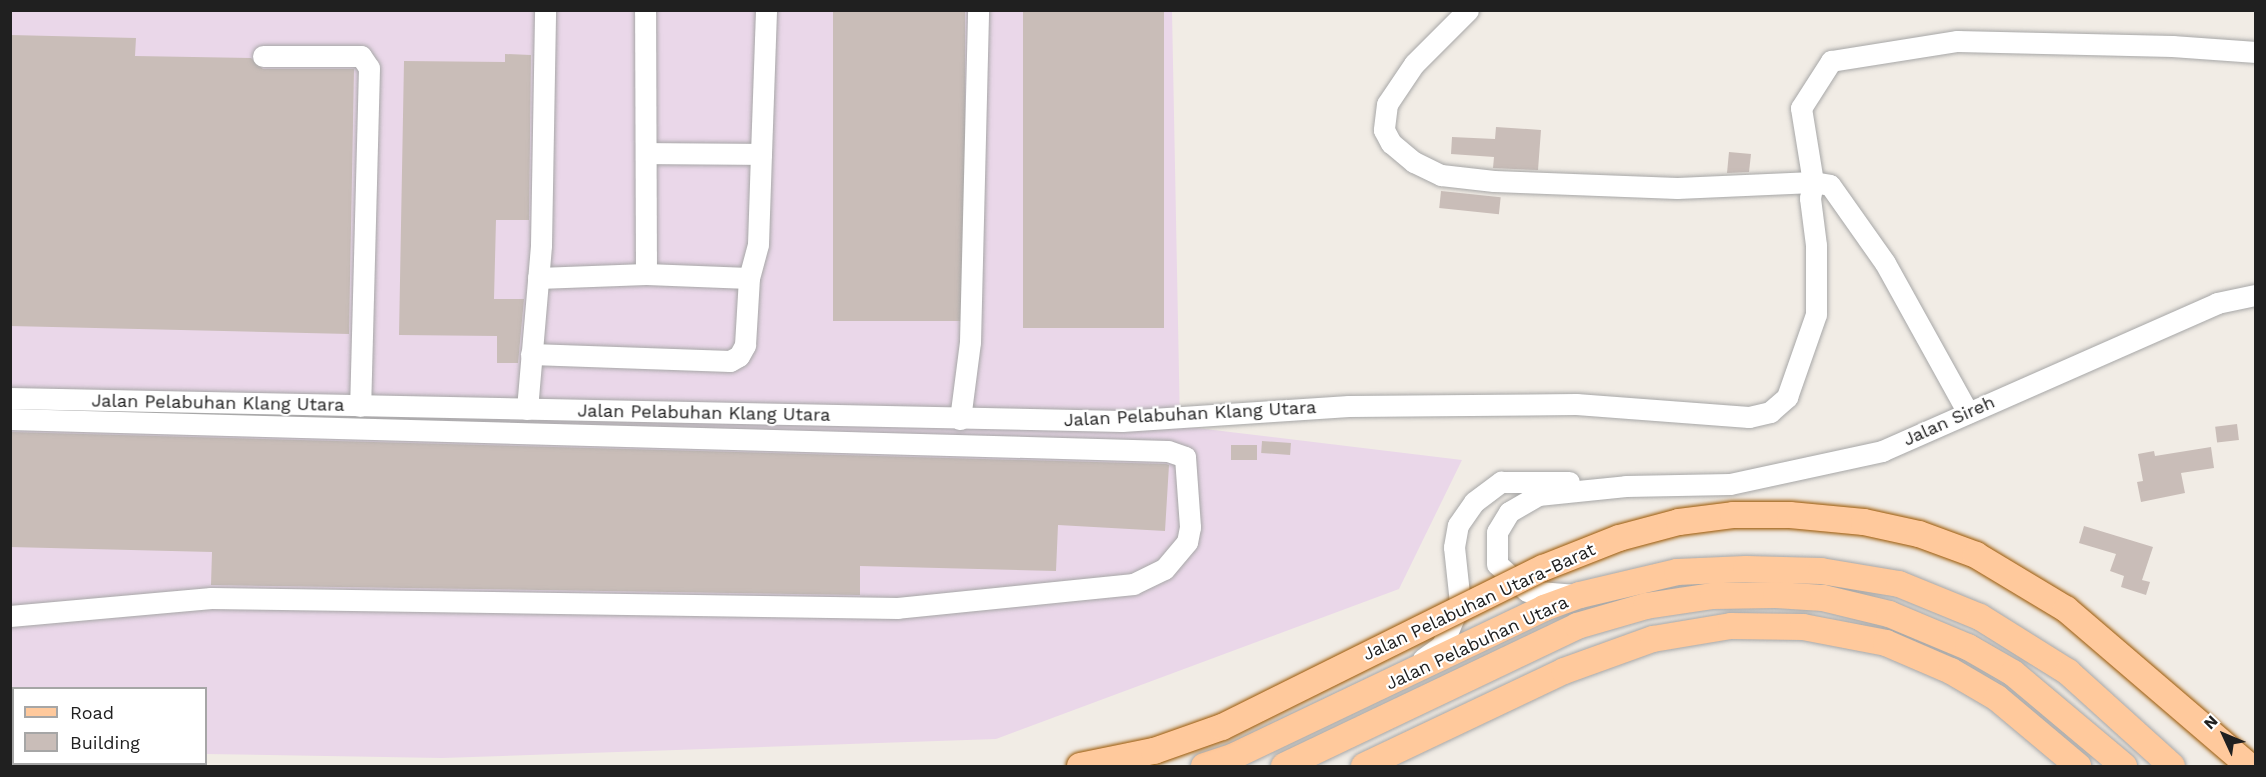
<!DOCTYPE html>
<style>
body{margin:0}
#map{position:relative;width:2266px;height:777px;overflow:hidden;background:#f1ece5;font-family:"Work Sans",sans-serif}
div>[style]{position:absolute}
.industrial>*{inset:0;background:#ead7e9}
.building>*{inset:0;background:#c9bdb8;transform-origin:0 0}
.roads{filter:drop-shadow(0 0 2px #a7a7a7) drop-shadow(0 0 2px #a7a7a7)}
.minor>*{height:21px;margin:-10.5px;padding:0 10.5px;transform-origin:10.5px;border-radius:10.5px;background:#fff}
.major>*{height:26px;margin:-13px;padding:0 13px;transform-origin:13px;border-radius:13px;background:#ffc99c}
.bridges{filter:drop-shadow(0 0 2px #9b5600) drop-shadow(0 0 2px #9b5600)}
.major-bridge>*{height:26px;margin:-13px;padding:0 13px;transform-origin:13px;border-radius:13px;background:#ffc99c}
span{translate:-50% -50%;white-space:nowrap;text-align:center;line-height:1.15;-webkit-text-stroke:4.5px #fff;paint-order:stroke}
.street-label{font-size:18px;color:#202020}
.frame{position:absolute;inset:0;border:12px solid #202020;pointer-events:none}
.legend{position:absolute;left:12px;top:687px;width:195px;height:78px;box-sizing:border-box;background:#fff;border:2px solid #a6a6a6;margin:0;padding:8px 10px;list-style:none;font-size:18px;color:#202020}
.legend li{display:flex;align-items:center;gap:12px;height:30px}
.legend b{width:30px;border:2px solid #a6a6a6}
.north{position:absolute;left:2194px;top:705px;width:60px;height:60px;-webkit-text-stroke:4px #fff;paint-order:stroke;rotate:314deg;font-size:16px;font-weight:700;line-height:24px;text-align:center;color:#202020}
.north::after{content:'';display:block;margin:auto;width:21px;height:27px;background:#202020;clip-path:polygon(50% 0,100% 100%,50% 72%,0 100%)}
</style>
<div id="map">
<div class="industrial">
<i style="clip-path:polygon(11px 11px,1172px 11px,1180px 426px,1462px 460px,1399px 589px,996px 739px,442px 758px,206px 754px,206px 688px,14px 688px,11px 751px)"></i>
</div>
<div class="building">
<i style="left:833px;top:10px;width:132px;height:311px"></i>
<i style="left:1023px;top:10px;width:141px;height:318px"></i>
<i style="clip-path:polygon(10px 35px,136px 38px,135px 56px,251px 58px,263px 69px,354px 69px,349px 334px,10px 326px)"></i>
<i style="clip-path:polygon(505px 54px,531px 55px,529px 220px,496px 220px,494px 299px,524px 299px,518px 363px,497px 363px,497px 336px,399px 335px,404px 61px,505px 62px)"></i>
<i style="clip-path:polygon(1496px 127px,1541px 130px,1538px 170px,1493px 168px,1494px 157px,1451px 154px,1452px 137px,1495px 139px)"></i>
<i style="clip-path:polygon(1729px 152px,1751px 154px,1749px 172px,1727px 173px)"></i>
<i style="left:1441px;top:191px;width:60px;height:17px;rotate:6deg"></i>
<i style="left:2237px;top:424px;width:16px;height:22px;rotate:83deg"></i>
<i style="clip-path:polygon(10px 432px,1166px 464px,1169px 465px,1165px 531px,1058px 525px,1056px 571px,860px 566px,860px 595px,211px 585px,212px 552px,10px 547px)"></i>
<i style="left:1262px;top:441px;width:29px;height:12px;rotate:4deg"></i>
<i style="left:1231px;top:445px;width:26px;height:15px"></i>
<i style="clip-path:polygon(2211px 447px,2214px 468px,2181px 473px,2185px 493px,2141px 502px,2137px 482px,2143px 481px,2138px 454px,2154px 451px,2155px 456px)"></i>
<i style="clip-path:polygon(2084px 526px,2153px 547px,2142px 580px,2150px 582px,2146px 595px,2121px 587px,2124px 576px,2110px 571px,2116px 554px,2079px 543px)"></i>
</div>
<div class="roads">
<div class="minor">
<i style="left:1468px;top:10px;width:76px;rotate:135deg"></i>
<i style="left:1414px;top:64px;width:48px;rotate:124deg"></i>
<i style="left:1387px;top:104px;width:26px;rotate:97deg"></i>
<i style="left:1384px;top:130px;width:15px;rotate:62deg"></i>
<i style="left:1391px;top:143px;width:30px;rotate:40deg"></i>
<i style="left:1414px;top:162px;width:30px;rotate:26deg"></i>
<i style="left:1441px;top:175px;width:53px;rotate:6.5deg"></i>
<i style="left:1494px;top:181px;width:183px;rotate:2.2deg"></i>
<i style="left:1677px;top:188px;width:136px;rotate:-2.5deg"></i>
<i style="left:1813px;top:182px;width:75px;rotate:-99.2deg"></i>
<i style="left:1801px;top:108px;width:56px;rotate:-57.4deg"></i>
<i style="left:1831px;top:61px;width:128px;rotate:-9deg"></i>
<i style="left:1957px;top:41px;width:215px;rotate:1.3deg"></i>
<i style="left:2172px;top:46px;width:84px;rotate:4.1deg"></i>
<i style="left:263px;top:56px;width:98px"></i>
<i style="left:361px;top:56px;width:14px;rotate:56deg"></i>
<i style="left:369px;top:68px;width:338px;rotate:91.5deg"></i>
<i style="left:646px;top:153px;width:115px;rotate:0.5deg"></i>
<i style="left:761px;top:154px;width:144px;rotate:-88deg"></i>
<i style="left:646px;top:274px;width:103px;rotate:2.2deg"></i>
<i style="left:538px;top:278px;width:108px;rotate:-2.1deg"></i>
<i style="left:646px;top:274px;width:264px;rotate:-90.2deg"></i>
<i style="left:531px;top:354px;width:199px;rotate:2deg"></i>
<i style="left:730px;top:361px;width:10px;rotate:-29deg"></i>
<i style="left:739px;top:356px;width:13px;rotate:-61deg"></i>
<i style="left:745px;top:345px;width:67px;rotate:-86.6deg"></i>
<i style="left:749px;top:278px;width:35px;rotate:-75deg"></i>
<i style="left:758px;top:244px;width:90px;rotate:-88.1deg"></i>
<i style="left:10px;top:398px;width:1112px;rotate:1.18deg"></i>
<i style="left:1122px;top:421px;width:227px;rotate:-3.8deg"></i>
<i style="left:1349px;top:406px;width:227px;rotate:-0.5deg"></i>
<i style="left:1576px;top:404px;width:173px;rotate:4.3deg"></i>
<i style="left:1749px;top:417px;width:22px;rotate:-13deg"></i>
<i style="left:1770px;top:412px;width:23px;rotate:-41deg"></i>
<i style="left:1787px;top:397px;width:88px;rotate:-70.7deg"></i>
<i style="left:1816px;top:314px;width:69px;rotate:-90deg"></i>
<i style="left:1816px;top:245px;width:47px;rotate:-97.3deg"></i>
<i style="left:1810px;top:198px;width:16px;rotate:-79deg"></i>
<i style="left:1813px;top:182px;width:17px;rotate:10deg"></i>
<i style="left:1830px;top:185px;width:95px;rotate:54.8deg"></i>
<i style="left:1885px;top:263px;width:171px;rotate:61deg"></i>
<i style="left:527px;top:409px;width:165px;rotate:-85.1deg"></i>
<i style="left:541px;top:245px;width:235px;rotate:-89deg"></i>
<i style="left:10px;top:419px;width:1158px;rotate:1.58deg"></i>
<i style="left:1168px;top:451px;width:18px;rotate:19deg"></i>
<i style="left:1185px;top:457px;width:70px;rotate:85.9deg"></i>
<i style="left:1190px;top:527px;width:15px;rotate:101deg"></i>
<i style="left:1187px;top:542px;width:35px;rotate:130deg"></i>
<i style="left:1164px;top:569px;width:34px;rotate:154deg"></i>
<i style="left:1133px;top:584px;width:236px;rotate:174.2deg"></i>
<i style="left:898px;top:608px;width:687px;rotate:-179.17deg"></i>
<i style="left:211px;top:598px;width:202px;rotate:174.9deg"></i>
<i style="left:960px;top:419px;width:78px;rotate:-82.6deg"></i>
<i style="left:970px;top:342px;width:332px;rotate:-88.6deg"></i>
<i style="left:1575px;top:595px;width:48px;rotate:-175.2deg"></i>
<i style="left:1527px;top:591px;width:40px;rotate:-138deg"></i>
<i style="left:1497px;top:564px;width:32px;rotate:-90deg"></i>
<i style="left:1497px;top:532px;width:23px;rotate:-59deg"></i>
<i style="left:1509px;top:512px;width:34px;rotate:-30deg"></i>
<i style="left:1538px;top:495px;width:88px;rotate:-5.8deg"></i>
<i style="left:1626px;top:486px;width:104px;rotate:-1.1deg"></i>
<i style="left:1730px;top:484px;width:156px;rotate:-12.2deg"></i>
<i style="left:1882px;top:451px;width:366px;rotate:-23.8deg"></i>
<i style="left:2217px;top:303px;width:40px;rotate:-12deg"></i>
<i style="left:1423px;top:659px;width:24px;rotate:-36deg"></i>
<i style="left:1442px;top:645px;width:46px;rotate:-66.8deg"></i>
<i style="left:1460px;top:603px;width:56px;rotate:-96.1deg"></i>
<i style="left:1454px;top:547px;width:22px;rotate:-80deg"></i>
<i style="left:1458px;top:525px;width:28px;rotate:-55deg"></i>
<i style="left:1474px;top:502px;width:34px;rotate:-37deg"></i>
<i style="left:1501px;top:482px;width:68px"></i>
</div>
<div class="major">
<i style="left:1204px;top:766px;width:32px;rotate:-18deg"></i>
<i style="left:1234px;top:756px;width:344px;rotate:-25.5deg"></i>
<i style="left:1544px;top:608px;width:38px;rotate:-20deg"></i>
<i style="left:1580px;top:595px;width:100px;rotate:-13.3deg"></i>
<i style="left:1677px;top:572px;width:69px;rotate:-2.5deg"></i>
<i style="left:1746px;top:569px;width:75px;rotate:1.5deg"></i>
<i style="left:1821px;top:571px;width:79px;rotate:9.5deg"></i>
<i style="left:1899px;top:584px;width:87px;rotate:22.2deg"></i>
<i style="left:1980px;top:617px;width:104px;rotate:32deg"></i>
<i style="left:2068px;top:672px;width:140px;rotate:42.1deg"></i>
<i style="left:1284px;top:766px;width:325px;rotate:-25.5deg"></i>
<i style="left:1577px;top:626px;width:72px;rotate:-16.2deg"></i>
<i style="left:1646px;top:606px;width:68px;rotate:-8.5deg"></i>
<i style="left:1713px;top:596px;width:63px;rotate:-0.9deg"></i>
<i style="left:1776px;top:595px;width:47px;rotate:3.7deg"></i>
<i style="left:1823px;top:598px;width:68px;rotate:13.6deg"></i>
<i style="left:1889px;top:614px;width:86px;rotate:22.7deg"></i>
<i style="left:1968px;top:647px;width:52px;rotate:30deg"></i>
<i style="left:2013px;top:673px;width:145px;rotate:40deg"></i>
<i style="left:1364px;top:766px;width:221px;rotate:-25.4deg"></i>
<i style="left:1564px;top:671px;width:95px;rotate:-19.8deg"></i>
<i style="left:1653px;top:639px;width:79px;rotate:-9.5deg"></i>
<i style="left:1731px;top:626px;width:72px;rotate:0.8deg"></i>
<i style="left:1803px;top:627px;width:85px;rotate:10.9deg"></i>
<i style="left:1886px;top:643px;width:71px;rotate:23.3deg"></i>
<i style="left:1951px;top:671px;width:53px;rotate:30.4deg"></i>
<i style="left:1997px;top:698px;width:106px;rotate:40deg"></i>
</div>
</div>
<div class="bridges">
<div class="major-bridge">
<i style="left:1080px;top:766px;width:76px;rotate:-11.5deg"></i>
<i style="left:1154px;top:751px;width:72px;rotate:-19.4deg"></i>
<i style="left:1222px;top:727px;width:358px;rotate:-26.4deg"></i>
<i style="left:1543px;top:568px;width:82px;rotate:-21.5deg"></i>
<i style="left:1619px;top:538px;width:62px;rotate:-14.9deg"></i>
<i style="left:1679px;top:522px;width:54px;rotate:-7.4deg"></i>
<i style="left:1733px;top:515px;width:57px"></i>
<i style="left:1790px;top:515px;width:74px;rotate:5.4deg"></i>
<i style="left:1864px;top:522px;width:56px;rotate:12.3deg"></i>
<i style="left:1919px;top:534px;width:61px;rotate:20.2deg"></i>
<i style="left:1976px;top:555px;width:105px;rotate:31deg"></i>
<i style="left:2066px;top:609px;width:241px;rotate:40.6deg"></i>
</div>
</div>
<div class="street-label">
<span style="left:218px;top:403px;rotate:1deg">Jalan Pelabuhan Klang Utara</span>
<span style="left:704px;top:413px;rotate:1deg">Jalan Pelabuhan Klang Utara</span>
<span style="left:1190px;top:414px;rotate:-3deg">Jalan Pelabuhan Klang Utara</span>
<span style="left:1949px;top:421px;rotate:-24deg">Jalan Sireh</span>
<span style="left:1479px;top:602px;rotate:-25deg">Jalan Pelabuhan Utara-Barat</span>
<span style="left:1477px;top:643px;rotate:-25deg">Jalan Pelabuhan Utara</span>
</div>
<div class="frame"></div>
<ul class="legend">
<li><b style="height:8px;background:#ffc99c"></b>Road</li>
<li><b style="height:16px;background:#c9bdb8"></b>Building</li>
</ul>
<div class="north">N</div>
</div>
